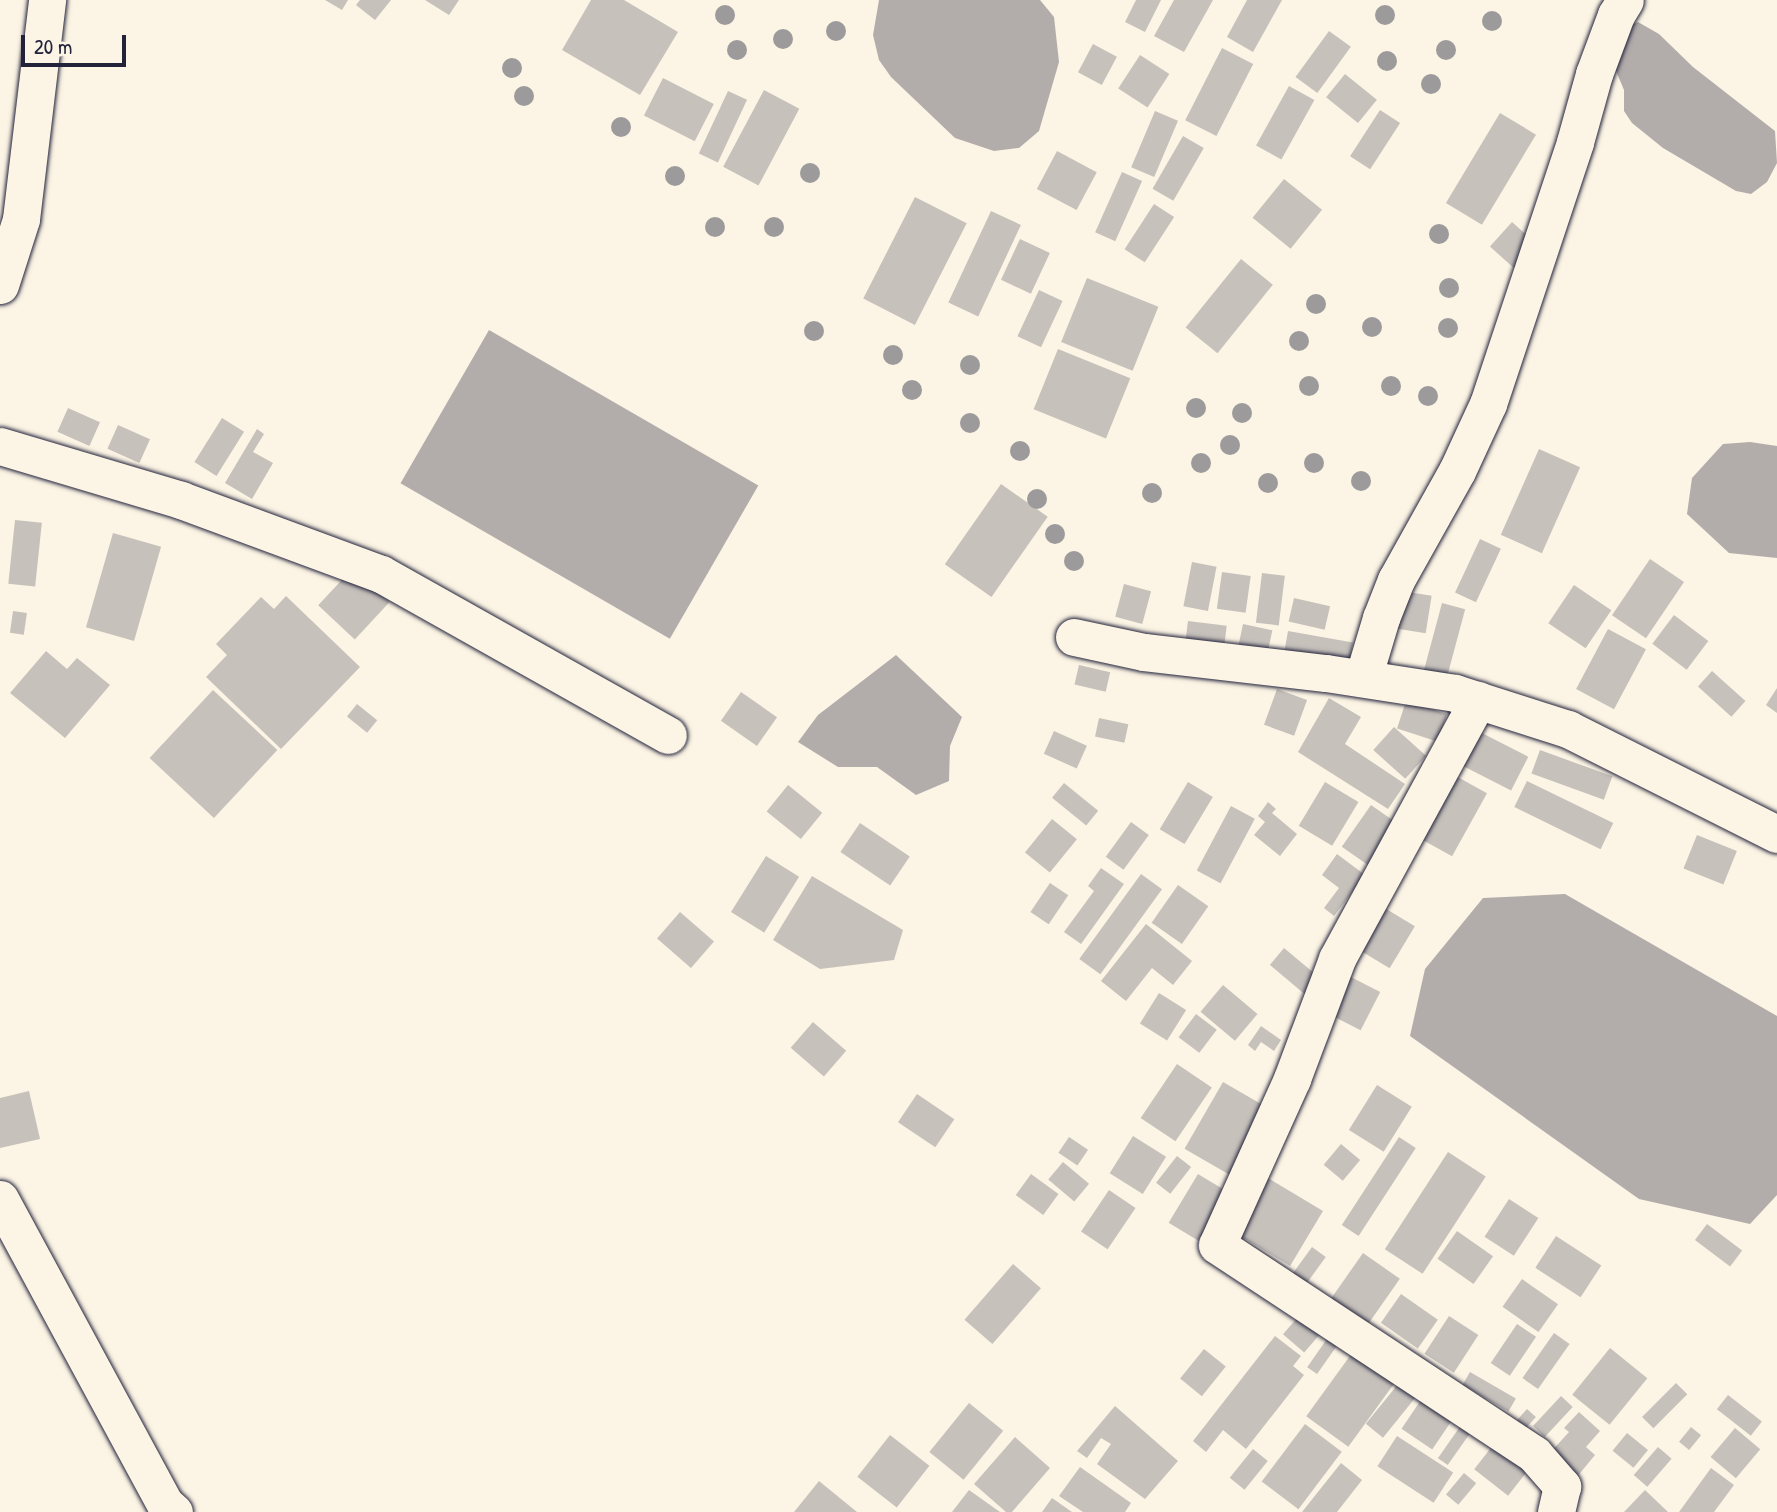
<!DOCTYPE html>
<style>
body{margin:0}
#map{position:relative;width:1777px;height:1512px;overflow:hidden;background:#fcf5e5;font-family:"Patrick Hand",sans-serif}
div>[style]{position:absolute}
.water>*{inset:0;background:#b2adab;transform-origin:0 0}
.building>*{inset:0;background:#c6c1bb;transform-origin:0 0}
.roads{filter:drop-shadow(0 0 2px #22223b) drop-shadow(0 0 2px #22223b)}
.minor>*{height:37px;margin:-18.5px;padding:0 18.5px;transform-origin:18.5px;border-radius:18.5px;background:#fcf5e5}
.trees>*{width:20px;height:20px;margin:-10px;border-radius:50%;background:#9d9a9b}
span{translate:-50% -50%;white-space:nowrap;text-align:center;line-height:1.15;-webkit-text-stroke:5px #fcf5e5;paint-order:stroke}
.scale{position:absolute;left:21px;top:35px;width:105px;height:32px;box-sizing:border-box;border:4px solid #22223b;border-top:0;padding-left:9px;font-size:21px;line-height:24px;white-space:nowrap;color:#22223b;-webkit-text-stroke:5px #fcf5e5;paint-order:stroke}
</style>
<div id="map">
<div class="water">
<i style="clip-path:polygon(879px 0,1040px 0,1054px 17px,1059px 62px,1039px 131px,1019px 148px,994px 151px,955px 138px,891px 77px,879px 60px,873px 35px)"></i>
<i style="clip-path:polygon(1638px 22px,1659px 34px,1693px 67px,1775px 131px,1777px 163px,1767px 182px,1751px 194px,1736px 191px,1663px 148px,1632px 123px,1624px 111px,1624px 90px,1611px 59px,1629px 26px)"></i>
<i style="left:489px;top:330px;width:311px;height:177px;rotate:30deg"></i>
<i style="clip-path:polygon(1750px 442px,1777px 446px,1777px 558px,1729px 553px,1687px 514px,1692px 478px,1723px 444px)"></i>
<i style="clip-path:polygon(896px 655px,962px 717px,950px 746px,949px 781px,916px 795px,877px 767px,838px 767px,798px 742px,818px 715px)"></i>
<i style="clip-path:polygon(1565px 894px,1777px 1016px,1777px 1195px,1750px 1224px,1639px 1199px,1410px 1036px,1425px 969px,1483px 898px)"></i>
</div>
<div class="building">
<i style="clip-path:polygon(325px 0,348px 0,342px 10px)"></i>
<i style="clip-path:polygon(360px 0,391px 0,375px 20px,356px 5px)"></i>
<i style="clip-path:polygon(425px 0,459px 0,449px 15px)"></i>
<i style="clip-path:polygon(591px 0,624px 0,678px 32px,640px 95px,562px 50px)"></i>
<i style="clip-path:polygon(1136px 0,1161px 0,1145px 32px,1125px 22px)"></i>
<i style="clip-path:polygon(1174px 0,1213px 0,1184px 52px,1154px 36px)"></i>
<i style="clip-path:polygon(1247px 0,1282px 0,1253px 52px,1227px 37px)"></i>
<i style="left:1329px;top:31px;width:27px;height:57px;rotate:36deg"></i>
<i style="left:1093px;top:44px;width:27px;height:32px;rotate:28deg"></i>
<i style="left:1222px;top:48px;width:35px;height:81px;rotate:27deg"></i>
<i style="left:1140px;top:55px;width:35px;height:40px;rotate:33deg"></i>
<i style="left:1345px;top:74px;width:41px;height:30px;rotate:39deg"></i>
<i style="left:663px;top:78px;width:57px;height:42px;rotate:27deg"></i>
<i style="left:1289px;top:86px;width:29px;height:68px;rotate:29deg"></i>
<i style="left:764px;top:90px;width:40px;height:87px;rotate:28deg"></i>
<i style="left:728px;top:91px;width:21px;height:69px;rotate:25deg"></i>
<i style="left:1380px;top:110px;width:24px;height:55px;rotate:33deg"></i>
<i style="left:1155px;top:111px;width:25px;height:61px;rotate:23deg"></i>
<i style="left:1500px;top:113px;width:42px;height:105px;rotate:31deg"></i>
<i style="left:1183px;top:136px;width:24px;height:61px;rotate:30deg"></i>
<i style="left:1057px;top:151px;width:45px;height:43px;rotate:28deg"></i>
<i style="left:1122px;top:172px;width:22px;height:66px;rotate:24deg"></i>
<i style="left:1284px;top:179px;width:49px;height:50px;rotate:39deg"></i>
<i style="left:915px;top:197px;width:58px;height:114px;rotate:27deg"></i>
<i style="left:1154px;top:204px;width:24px;height:54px;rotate:33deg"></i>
<i style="left:991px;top:211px;width:33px;height:101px;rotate:25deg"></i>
<i style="left:1512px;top:222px;width:36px;height:33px;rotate:42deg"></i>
<i style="left:1020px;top:239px;width:33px;height:45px;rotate:25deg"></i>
<i style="left:1241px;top:259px;width:41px;height:88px;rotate:39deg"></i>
<i style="left:1087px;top:278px;width:77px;height:69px;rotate:22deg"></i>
<i style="left:1039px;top:290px;width:26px;height:51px;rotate:25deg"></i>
<i style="left:1058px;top:349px;width:78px;height:65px;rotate:22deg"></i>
<i style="left:68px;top:408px;width:35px;height:26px;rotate:24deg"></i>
<i style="left:222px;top:418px;width:26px;height:52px;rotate:32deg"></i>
<i style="left:118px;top:425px;width:35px;height:26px;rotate:24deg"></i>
<i style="clip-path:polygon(257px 429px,264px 434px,253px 452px,273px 463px,252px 499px,225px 483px)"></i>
<i style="left:1539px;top:449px;width:45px;height:94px;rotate:24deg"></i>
<i style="left:1001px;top:484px;width:57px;height:98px;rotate:35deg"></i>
<i style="left:15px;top:520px;width:27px;height:64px;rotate:6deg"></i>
<i style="left:113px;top:533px;width:50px;height:98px;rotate:16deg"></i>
<i style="left:1480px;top:539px;width:23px;height:59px;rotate:25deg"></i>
<i style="left:1650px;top:559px;width:41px;height:68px;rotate:34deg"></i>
<i style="left:1192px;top:562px;width:25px;height:45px;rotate:11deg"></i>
<i style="left:353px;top:568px;width:50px;height:51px;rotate:43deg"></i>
<i style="left:1222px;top:572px;width:29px;height:37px;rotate:8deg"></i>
<i style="left:1262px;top:573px;width:23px;height:50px;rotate:7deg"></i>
<i style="left:1124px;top:584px;width:28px;height:34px;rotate:15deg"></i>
<i style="left:1574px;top:585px;width:45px;height:46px;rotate:34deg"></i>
<i style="left:1402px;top:591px;width:30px;height:38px;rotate:9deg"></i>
<i style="clip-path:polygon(286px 596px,360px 667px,281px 749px,206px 677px,227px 655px,216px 644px,261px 597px,274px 609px)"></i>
<i style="left:1294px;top:598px;width:37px;height:24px;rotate:13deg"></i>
<i style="left:1442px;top:603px;width:24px;height:72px;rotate:15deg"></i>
<i style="left:13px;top:611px;width:14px;height:22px;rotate:8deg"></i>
<i style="left:1674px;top:615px;width:43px;height:36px;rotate:37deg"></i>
<i style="left:1188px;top:621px;width:39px;height:21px;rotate:7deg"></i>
<i style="left:1243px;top:624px;width:30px;height:27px;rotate:12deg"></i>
<i style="left:1608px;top:629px;width:43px;height:68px;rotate:28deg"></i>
<i style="left:1288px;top:631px;width:66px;height:22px;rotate:10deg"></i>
<i style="clip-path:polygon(46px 651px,67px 669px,77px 658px,110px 685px,65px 738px,10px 693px)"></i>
<i style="left:1079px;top:665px;width:32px;height:20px;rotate:13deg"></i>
<i style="left:1712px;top:671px;width:45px;height:21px;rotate:42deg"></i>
<i style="clip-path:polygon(1777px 688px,1777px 713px,1766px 705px)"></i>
<i style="left:1277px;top:689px;width:32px;height:38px;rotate:20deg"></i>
<i style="left:213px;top:690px;width:88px;height:93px;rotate:43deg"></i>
<i style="left:741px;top:692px;width:44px;height:35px;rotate:35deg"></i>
<i style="clip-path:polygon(1329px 698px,1361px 717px,1345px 744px,1405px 784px,1388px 809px,1298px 752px)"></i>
<i style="left:1406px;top:701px;width:43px;height:29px;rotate:18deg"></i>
<i style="left:357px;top:704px;width:26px;height:16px;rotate:39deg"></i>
<i style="left:1099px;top:718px;width:30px;height:19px;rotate:12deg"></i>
<i style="left:1394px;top:727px;width:43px;height:31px;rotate:42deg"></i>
<i style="left:1474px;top:729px;width:61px;height:38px;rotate:27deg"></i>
<i style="left:1054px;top:731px;width:36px;height:25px;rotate:24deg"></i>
<i style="left:1540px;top:750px;width:77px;height:25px;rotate:20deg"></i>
<i style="left:1445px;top:770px;width:48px;height:72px;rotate:29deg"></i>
<i style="left:1527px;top:781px;width:96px;height:29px;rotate:26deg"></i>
<i style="left:1188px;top:782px;width:29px;height:55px;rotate:31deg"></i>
<i style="left:1325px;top:782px;width:39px;height:51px;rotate:31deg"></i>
<i style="left:1064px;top:783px;width:44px;height:19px;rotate:39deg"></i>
<i style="left:788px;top:785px;width:44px;height:34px;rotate:39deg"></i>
<i style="clip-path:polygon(1268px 802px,1276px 809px,1272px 813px,1297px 834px,1280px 856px,1254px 835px,1265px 822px,1258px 816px)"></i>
<i style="left:1371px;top:805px;width:35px;height:51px;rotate:35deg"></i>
<i style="left:1231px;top:806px;width:27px;height:73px;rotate:28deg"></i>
<i style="left:1052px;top:819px;width:32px;height:43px;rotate:39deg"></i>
<i style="left:1131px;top:822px;width:22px;height:43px;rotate:36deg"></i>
<i style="left:860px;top:823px;width:60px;height:35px;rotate:34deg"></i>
<i style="left:1697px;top:835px;width:43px;height:36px;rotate:22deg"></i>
<i style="clip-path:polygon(1337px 854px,1365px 875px,1334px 916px,1324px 908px,1339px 888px,1322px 875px)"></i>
<i style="left:766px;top:856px;width:39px;height:66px;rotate:32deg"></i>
<i style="clip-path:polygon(1101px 868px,1124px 884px,1081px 944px,1064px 932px,1094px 891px,1088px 886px)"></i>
<i style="left:1141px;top:874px;width:26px;height:105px;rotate:36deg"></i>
<i style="clip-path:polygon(812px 876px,903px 930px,894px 960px,820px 969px,773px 940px)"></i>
<i style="left:1050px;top:883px;width:22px;height:35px;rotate:34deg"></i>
<i style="left:1178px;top:885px;width:37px;height:46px;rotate:35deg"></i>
<i style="left:1378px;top:904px;width:43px;height:49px;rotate:31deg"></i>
<i style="left:680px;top:912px;width:45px;height:35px;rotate:41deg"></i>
<i style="clip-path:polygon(1146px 924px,1192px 961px,1173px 985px,1152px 968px,1126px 1001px,1101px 981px)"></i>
<i style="left:1284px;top:948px;width:53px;height:22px;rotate:40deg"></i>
<i style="left:1341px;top:972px;width:44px;height:43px;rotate:27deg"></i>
<i style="left:1223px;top:985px;width:45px;height:35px;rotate:40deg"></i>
<i style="left:1159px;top:993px;width:32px;height:36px;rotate:32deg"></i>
<i style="left:1196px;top:1014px;width:26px;height:29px;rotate:37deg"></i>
<i style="left:813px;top:1022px;width:44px;height:34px;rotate:41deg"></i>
<i style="clip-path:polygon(1261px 1026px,1281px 1040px,1274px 1051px,1261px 1042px,1255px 1051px,1248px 1045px)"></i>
<i style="left:1177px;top:1064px;width:42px;height:65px;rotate:34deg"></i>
<i style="left:1223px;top:1082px;width:56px;height:77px;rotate:30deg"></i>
<i style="left:1377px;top:1085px;width:41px;height:53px;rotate:32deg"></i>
<i style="clip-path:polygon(29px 1091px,40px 1139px,0 1148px,0 1098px)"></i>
<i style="left:917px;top:1094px;width:45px;height:34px;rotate:34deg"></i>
<i style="left:1133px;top:1136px;width:39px;height:44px;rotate:32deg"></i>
<i style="left:1069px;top:1137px;width:23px;height:19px;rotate:34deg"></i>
<i style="left:1399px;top:1137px;width:20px;height:105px;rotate:33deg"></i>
<i style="left:1341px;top:1144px;width:25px;height:27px;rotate:40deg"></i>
<i style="left:1448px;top:1152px;width:45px;height:116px;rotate:33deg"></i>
<i style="left:1177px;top:1156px;width:18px;height:34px;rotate:38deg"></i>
<i style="left:1063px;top:1162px;width:34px;height:23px;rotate:40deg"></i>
<i style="left:1031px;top:1174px;width:34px;height:26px;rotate:36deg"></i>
<i style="left:1198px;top:1174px;width:42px;height:57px;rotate:31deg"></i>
<i style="left:1263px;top:1175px;width:70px;height:64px;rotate:31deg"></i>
<i style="left:1109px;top:1190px;width:32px;height:50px;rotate:34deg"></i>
<i style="left:1509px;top:1199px;width:35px;height:45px;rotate:33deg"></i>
<i style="left:1707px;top:1224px;width:44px;height:20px;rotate:37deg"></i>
<i style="left:1457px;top:1231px;width:44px;height:34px;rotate:35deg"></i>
<i style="left:1556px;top:1236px;width:54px;height:38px;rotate:33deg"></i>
<i style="left:1312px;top:1247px;width:17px;height:42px;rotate:36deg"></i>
<i style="left:1363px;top:1253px;width:45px;height:65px;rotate:35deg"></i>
<i style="left:1013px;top:1264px;width:37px;height:74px;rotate:41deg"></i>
<i style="left:1522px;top:1279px;width:44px;height:34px;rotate:35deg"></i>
<i style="left:1401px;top:1294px;width:45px;height:35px;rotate:35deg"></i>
<i style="left:1304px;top:1310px;width:28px;height:32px;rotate:41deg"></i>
<i style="left:1449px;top:1316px;width:35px;height:45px;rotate:33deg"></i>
<i style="left:1517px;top:1324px;width:23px;height:47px;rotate:34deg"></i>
<i style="left:1554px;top:1333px;width:19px;height:55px;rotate:35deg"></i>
<i style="clip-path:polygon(1275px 1336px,1301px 1356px,1293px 1366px,1304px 1375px,1246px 1449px,1223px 1430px,1206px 1452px,1193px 1441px)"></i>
<i style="left:1329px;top:1336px;width:12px;height:38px;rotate:35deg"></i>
<i style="left:1610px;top:1348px;width:48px;height:60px;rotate:39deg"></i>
<i style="left:1204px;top:1349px;width:28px;height:38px;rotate:39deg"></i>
<i style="left:1355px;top:1349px;width:52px;height:83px;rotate:36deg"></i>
<i style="left:1470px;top:1372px;width:53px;height:15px;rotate:30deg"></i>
<i style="left:1403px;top:1378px;width:22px;height:59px;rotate:39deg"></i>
<i style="left:1676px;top:1383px;width:16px;height:48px;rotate:45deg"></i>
<i style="left:1425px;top:1394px;width:37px;height:42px;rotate:34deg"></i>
<i style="left:1728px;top:1395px;width:43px;height:18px;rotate:38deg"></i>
<i style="left:1561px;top:1396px;width:16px;height:41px;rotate:43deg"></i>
<i style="left:969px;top:1403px;width:44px;height:63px;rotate:39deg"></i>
<i style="clip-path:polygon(1115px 1406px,1178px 1461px,1145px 1499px,1097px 1464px,1111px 1444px,1101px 1438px,1087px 1458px,1077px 1451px)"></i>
<i style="left:1527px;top:1409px;width:12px;height:18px;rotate:42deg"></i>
<i style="clip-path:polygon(1579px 1412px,1600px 1431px,1586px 1447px,1595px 1455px,1576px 1478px,1549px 1454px,1569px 1432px,1564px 1428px)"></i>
<i style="left:1466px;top:1418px;width:12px;height:49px;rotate:35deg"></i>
<i style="left:1305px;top:1424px;width:46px;height:72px;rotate:37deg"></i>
<i style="left:1691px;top:1427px;width:13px;height:19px;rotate:39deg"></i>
<i style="left:1735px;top:1428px;width:33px;height:38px;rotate:40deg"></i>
<i style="left:1627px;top:1433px;width:27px;height:23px;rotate:39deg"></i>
<i style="left:890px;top:1435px;width:50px;height:53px;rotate:38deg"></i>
<i style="left:1397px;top:1436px;width:67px;height:36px;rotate:33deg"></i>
<i style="clip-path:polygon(1015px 1437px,1050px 1468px,1012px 1512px,1006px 1512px,974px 1484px)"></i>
<i style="left:1497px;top:1440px;width:43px;height:37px;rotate:38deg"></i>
<i style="left:1658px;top:1447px;width:18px;height:37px;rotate:41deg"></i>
<i style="left:1253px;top:1449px;width:19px;height:37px;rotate:39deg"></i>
<i style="clip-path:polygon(1341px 1463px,1362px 1480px,1337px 1512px,1302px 1512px)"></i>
<i style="clip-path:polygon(1080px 1467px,1131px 1503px,1125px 1512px,1083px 1512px,1059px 1496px)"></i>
<i style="clip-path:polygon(1711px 1468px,1734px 1485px,1714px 1512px,1679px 1512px)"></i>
<i style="left:1464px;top:1473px;width:16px;height:28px;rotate:40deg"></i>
<i style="clip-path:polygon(819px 1481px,857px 1512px,794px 1512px)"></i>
<i style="clip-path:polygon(969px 1490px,1000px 1512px,952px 1512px)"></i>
<i style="clip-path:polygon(1645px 1490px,1668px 1512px,1624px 1512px)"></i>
<i style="clip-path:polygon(1052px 1498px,1072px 1512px,1042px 1512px)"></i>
</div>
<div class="roads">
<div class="minor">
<i style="left:0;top:285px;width:69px;rotate:-72.3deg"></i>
<i style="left:21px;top:219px;width:221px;rotate:-83.2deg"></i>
<i style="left:0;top:446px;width:189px;rotate:16.6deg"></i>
<i style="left:181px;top:500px;width:213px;rotate:20.3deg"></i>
<i style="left:381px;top:574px;width:329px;rotate:29.3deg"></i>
<i style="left:1074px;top:637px;width:72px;rotate:12.1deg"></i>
<i style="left:1144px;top:652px;width:183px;rotate:6.6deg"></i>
<i style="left:1326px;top:673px;width:131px;rotate:8.8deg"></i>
<i style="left:1455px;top:693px;width:119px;rotate:17.7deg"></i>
<i style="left:1568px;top:729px;width:234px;rotate:26.7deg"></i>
<i style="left:1363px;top:678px;width:63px;rotate:-73.3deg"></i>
<i style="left:1381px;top:618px;width:41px;rotate:-68.5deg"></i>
<i style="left:1396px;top:580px;width:125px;rotate:-60.8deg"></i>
<i style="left:1457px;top:471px;width:74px;rotate:-65.2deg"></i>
<i style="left:1488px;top:404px;width:276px;rotate:-71.6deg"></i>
<i style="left:1575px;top:142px;width:71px;rotate:-74.4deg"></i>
<i style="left:1594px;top:74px;width:63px;rotate:-69.6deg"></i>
<i style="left:1616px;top:15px;width:17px;rotate:-59deg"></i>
<i style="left:1478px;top:700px;width:295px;rotate:118.6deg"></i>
<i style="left:1337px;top:959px;width:128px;rotate:110.6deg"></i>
<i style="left:1292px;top:1079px;width:182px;rotate:114.3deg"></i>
<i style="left:1217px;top:1245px;width:380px;rotate:33.4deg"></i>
<i style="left:1534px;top:1454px;width:43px;rotate:48.8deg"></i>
<i style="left:1562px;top:1486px;width:27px;rotate:103deg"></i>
<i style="left:0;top:1199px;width:347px;rotate:61.6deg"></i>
<i style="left:165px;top:1504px;width:12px;rotate:42deg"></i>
</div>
</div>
<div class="trees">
<i style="left:725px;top:15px"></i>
<i style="left:1385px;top:15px"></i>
<i style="left:1492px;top:21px"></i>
<i style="left:836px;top:31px"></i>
<i style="left:783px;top:39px"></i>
<i style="left:737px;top:50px"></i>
<i style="left:1446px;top:50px"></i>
<i style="left:1387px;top:61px"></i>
<i style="left:512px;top:68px"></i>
<i style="left:1431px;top:84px"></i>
<i style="left:524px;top:96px"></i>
<i style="left:621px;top:127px"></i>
<i style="left:810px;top:173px"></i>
<i style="left:675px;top:176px"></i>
<i style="left:715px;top:227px"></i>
<i style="left:774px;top:227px"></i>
<i style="left:1439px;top:234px"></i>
<i style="left:1449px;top:288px"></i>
<i style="left:1316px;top:304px"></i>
<i style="left:1372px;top:327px"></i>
<i style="left:1448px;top:328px"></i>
<i style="left:814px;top:331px"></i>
<i style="left:1299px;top:341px"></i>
<i style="left:893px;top:355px"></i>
<i style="left:970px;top:365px"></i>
<i style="left:1309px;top:386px"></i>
<i style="left:1391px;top:386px"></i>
<i style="left:912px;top:390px"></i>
<i style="left:1428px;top:396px"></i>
<i style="left:1196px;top:408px"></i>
<i style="left:1242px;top:413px"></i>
<i style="left:970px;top:423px"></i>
<i style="left:1230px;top:445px"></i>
<i style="left:1020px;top:451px"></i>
<i style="left:1201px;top:463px"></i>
<i style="left:1314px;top:463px"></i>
<i style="left:1361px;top:481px"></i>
<i style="left:1268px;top:483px"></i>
<i style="left:1152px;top:493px"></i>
<i style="left:1037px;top:499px"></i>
<i style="left:1055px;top:534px"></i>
<i style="left:1074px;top:561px"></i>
</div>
<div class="scale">20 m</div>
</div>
